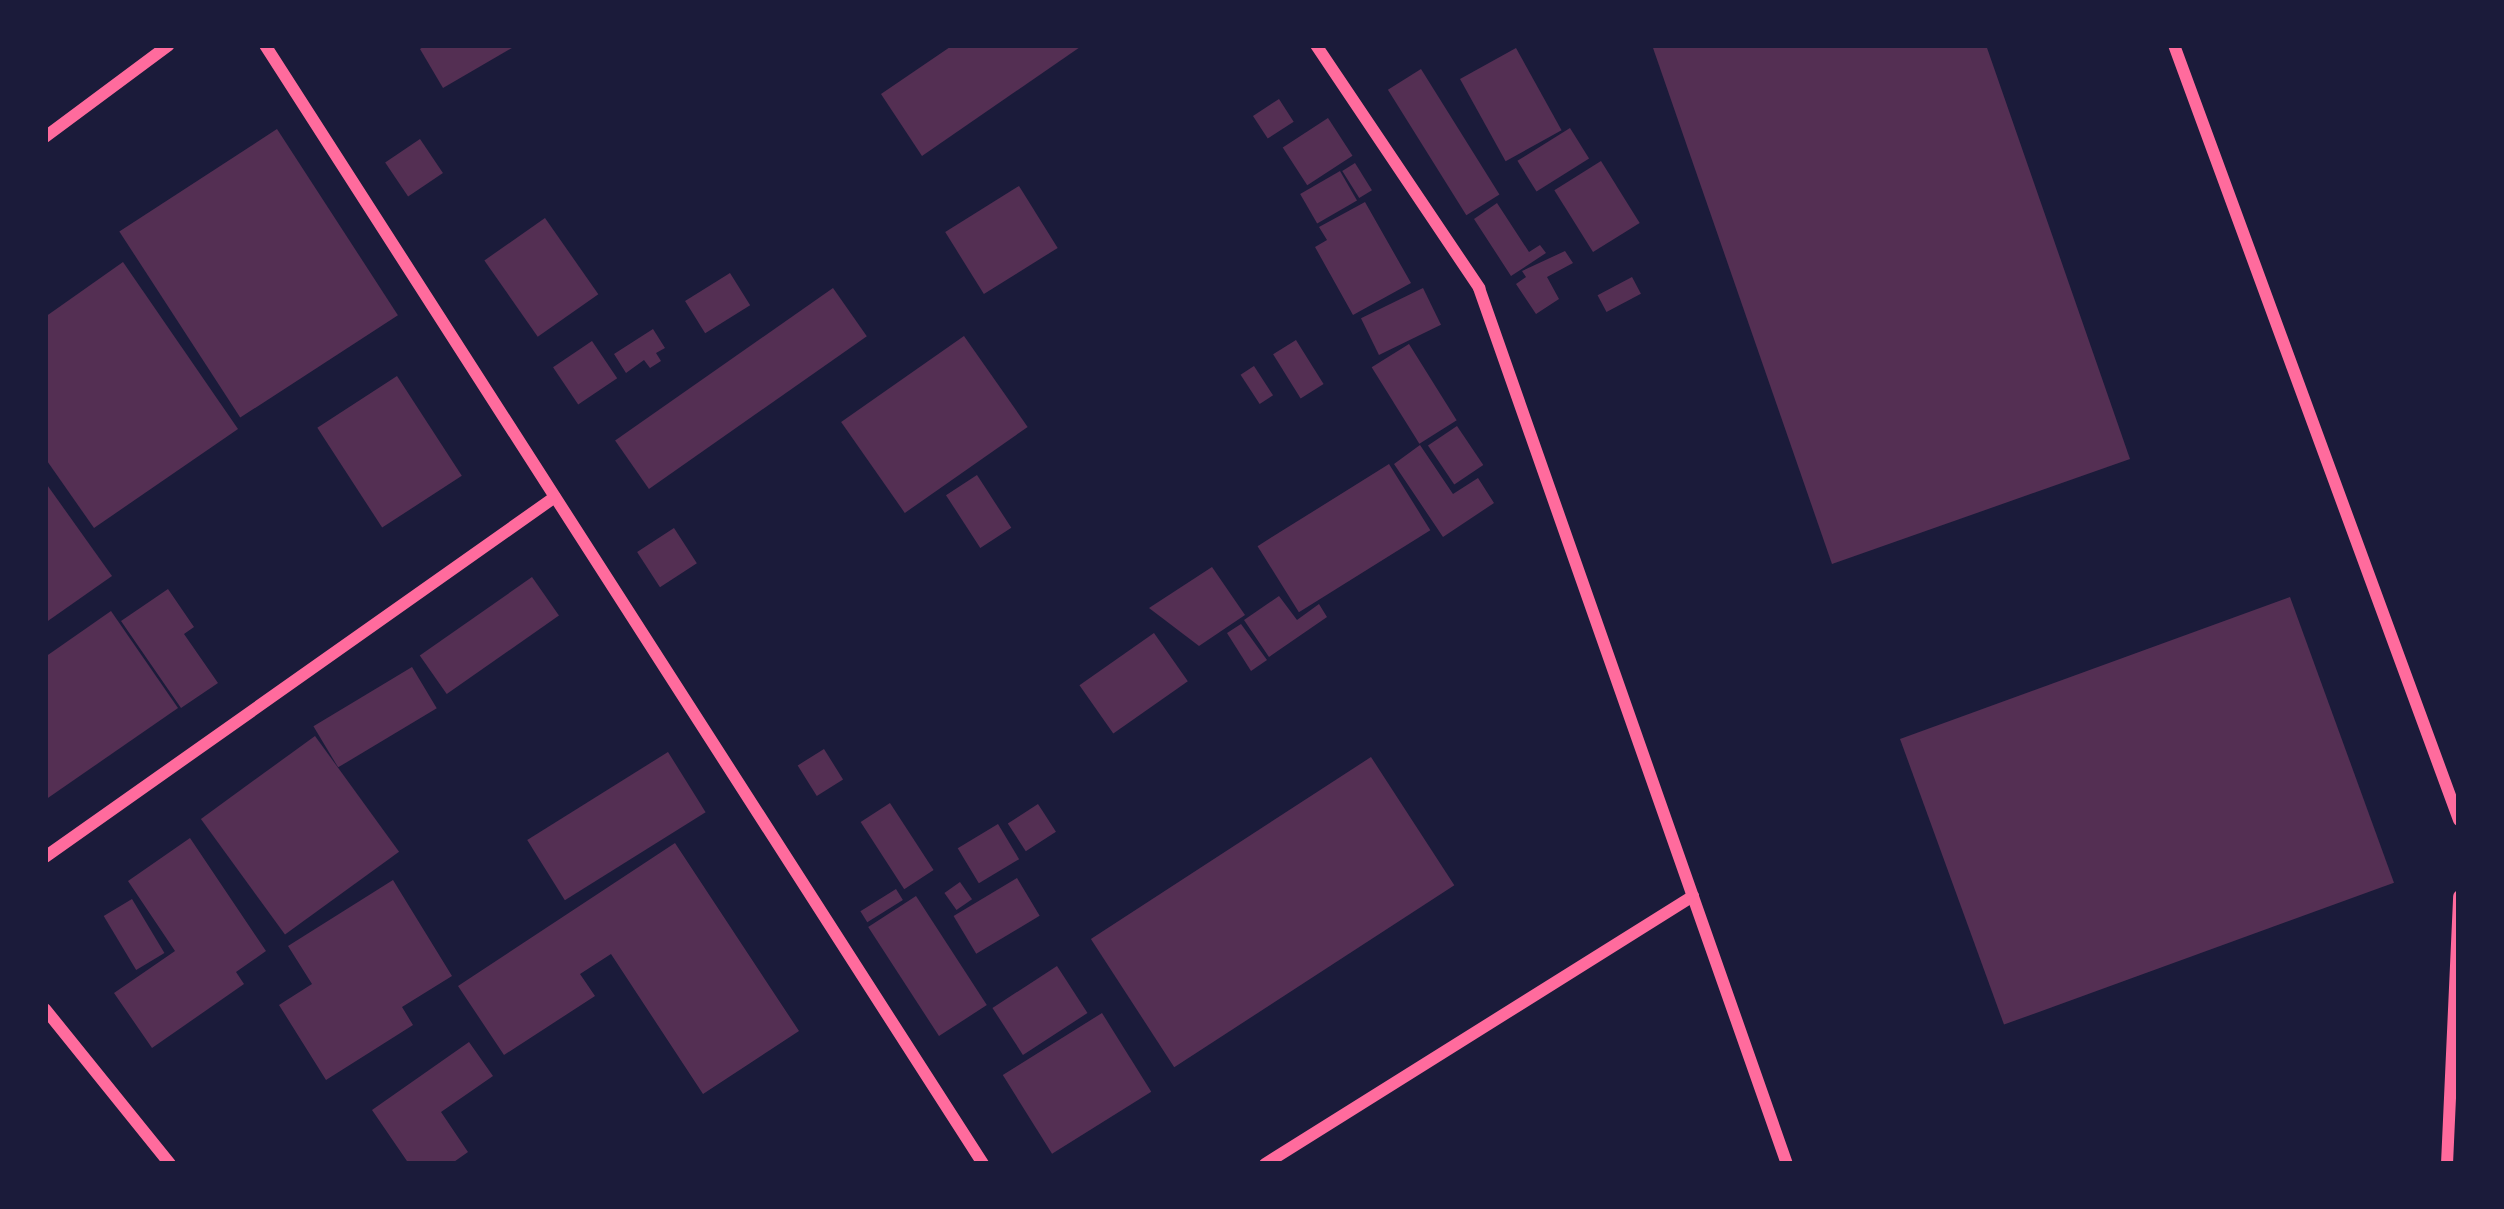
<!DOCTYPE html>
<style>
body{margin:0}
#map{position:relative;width:2504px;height:1209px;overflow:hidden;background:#1b1b3a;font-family:Barlow,sans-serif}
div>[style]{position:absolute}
.building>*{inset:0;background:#542f53;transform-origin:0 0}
.minor>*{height:12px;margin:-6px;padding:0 6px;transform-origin:6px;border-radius:6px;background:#ff6b9d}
span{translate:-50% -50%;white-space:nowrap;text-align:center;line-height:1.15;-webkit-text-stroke:10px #1b1b3a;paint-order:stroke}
.frame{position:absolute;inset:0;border:48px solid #1b1b3a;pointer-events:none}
</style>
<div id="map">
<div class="building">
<i style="clip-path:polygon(426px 45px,517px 45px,443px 88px,420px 49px)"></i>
<i style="clip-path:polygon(953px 45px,1083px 45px,922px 156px,881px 94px)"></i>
<i style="clip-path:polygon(1652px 45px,1986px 45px,2130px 459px,1832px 564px)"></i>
<i style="left:1516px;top:48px;width:94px;height:64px;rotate:61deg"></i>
<i style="left:1421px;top:69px;width:148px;height:39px;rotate:58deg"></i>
<i style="left:1279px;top:99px;width:27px;height:31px;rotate:57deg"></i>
<i style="left:1328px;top:118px;width:45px;height:54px;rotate:57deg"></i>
<i style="left:1570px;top:128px;width:36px;height:62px;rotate:58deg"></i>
<i style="left:277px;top:129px;width:222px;height:188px;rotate:57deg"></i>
<i style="left:420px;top:139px;width:41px;height:42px;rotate:56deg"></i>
<i style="left:1601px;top:161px;width:73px;height:55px;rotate:58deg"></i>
<i style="left:1355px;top:163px;width:32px;height:15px;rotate:58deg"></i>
<i style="left:1340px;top:171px;width:34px;height:46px;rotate:60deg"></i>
<i style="left:1019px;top:186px;width:73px;height:87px;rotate:58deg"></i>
<i style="clip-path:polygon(1365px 202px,1411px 283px,1353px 315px,1315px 247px,1327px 240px,1319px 227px)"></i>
<i style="clip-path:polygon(1497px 203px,1529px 252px,1540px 245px,1546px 253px,1511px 276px,1474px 219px)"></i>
<i style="left:545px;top:218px;width:93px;height:74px;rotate:55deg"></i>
<i style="clip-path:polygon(1565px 251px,1573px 263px,1547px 277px,1559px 299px,1536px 314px,1516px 284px,1526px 277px,1522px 271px)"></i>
<i style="clip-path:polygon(123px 262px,238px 429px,94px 528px,45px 458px,45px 317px)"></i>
<i style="left:730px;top:273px;width:38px;height:53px;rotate:58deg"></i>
<i style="left:1632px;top:277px;width:19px;height:39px;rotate:62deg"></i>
<i style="left:833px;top:288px;width:59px;height:266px;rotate:55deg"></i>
<i style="left:1423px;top:288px;width:41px;height:69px;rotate:64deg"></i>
<i style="clip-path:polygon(653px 329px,665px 348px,656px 353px,661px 361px,650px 368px,644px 360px,626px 373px,614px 354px)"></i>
<i style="left:964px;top:336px;width:111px;height:150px;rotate:55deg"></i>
<i style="left:1296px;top:340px;width:52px;height:27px;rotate:58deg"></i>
<i style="left:592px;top:341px;width:45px;height:47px;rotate:56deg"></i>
<i style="left:1409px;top:344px;width:90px;height:44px;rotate:58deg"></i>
<i style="left:1254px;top:366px;width:35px;height:16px;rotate:57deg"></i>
<i style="left:397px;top:376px;width:119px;height:95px;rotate:57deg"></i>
<i style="left:1457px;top:426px;width:47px;height:35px;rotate:56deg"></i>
<i style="clip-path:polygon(1420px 445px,1453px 494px,1478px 478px,1494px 503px,1443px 537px,1394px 464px)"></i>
<i style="left:1389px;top:464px;width:78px;height:155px;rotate:58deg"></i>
<i style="left:977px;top:475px;width:63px;height:37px;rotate:57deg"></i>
<i style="clip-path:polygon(45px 482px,112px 576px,45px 623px)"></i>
<i style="left:674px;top:528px;width:42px;height:44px;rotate:57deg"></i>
<i style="clip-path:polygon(1212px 567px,1245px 615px,1199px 646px,1149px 608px)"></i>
<i style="left:532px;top:577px;width:47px;height:137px;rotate:55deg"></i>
<i style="clip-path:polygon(168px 589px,194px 627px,184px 634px,218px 683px,181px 708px,121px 621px)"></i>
<i style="clip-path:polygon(1279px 596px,1297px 620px,1319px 604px,1327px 617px,1269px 657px,1244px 620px)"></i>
<i style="left:2290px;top:597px;width:304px;height:415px;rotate:70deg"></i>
<i style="clip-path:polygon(111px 611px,178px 708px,45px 800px,45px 657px)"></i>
<i style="clip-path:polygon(1241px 624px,1267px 660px,1251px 671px,1227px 633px)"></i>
<i style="left:1154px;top:633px;width:59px;height:91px;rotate:55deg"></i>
<i style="left:412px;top:667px;width:48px;height:115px;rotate:59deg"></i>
<i style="left:315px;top:736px;width:143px;height:141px;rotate:54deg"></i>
<i style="left:824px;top:749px;width:36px;height:31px;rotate:58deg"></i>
<i style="left:668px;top:752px;width:71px;height:166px;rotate:58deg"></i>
<i style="left:1371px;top:757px;width:153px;height:334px;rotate:57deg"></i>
<i style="left:890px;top:803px;width:80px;height:35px;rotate:57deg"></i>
<i style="left:1038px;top:804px;width:33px;height:36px;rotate:57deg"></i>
<i style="left:998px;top:824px;width:41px;height:47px;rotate:59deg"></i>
<i style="clip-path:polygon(190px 838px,266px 951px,236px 972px,244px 984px,152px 1048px,114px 993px,175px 951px,128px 881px)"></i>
<i style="clip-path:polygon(675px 843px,799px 1031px,703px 1094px,611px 954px,580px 974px,595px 996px,504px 1055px,458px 986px)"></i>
<i style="left:1017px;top:878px;width:44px;height:74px;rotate:59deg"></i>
<i style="clip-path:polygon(393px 880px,452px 976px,402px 1007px,413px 1025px,326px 1080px,279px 1005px,312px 984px,288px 946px)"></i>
<i style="left:960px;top:882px;width:21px;height:19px;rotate:55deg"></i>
<i style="left:896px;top:889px;width:13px;height:42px;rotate:58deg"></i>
<i style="left:916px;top:896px;width:130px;height:57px;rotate:57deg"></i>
<i style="left:132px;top:899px;width:63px;height:33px;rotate:59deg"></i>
<i style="left:1057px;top:966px;width:56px;height:77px;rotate:57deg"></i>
<i style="left:1102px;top:1013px;width:93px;height:117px;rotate:58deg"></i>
<i style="clip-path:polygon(469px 1042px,493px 1076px,441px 1112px,468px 1152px,451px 1164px,409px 1164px,372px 1110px)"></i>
</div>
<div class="minor">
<i style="left:265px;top:45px;width:1330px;rotate:57.31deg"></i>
<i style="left:1316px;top:45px;width:293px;rotate:56.1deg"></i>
<i style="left:1479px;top:288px;width:929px;rotate:70.63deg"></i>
<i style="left:2174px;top:45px;width:826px;rotate:69.81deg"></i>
<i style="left:45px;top:137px;width:154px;rotate:-36.6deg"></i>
<i style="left:45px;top:857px;width:624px;rotate:-35.22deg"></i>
<i style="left:45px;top:1009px;width:199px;rotate:51.1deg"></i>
<i style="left:1265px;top:1164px;width:505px;rotate:-32.05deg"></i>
<i style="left:2447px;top:1164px;width:268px;rotate:-87.4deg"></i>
</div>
<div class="frame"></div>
</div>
